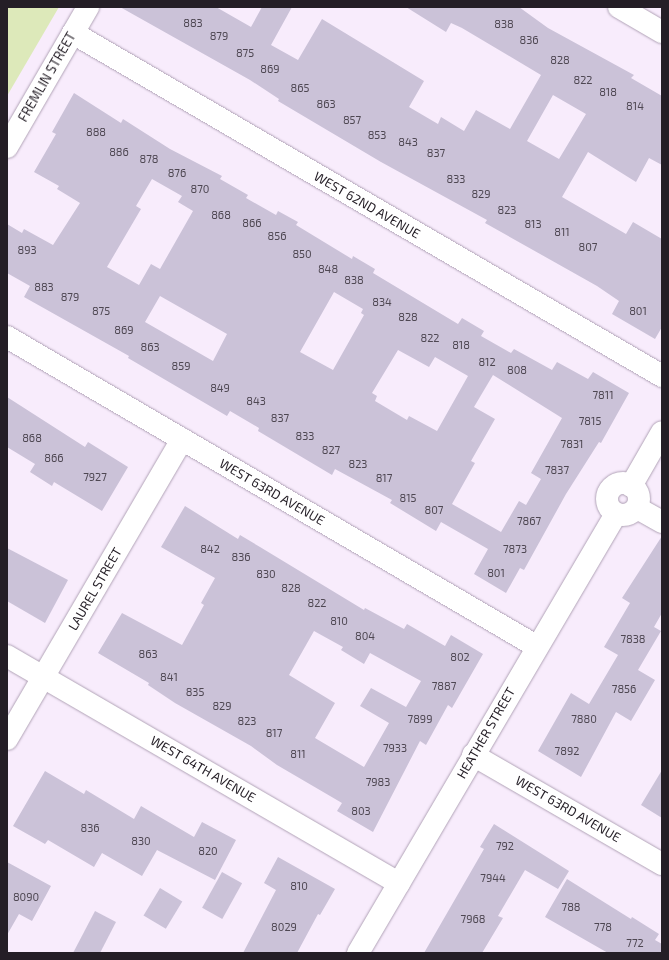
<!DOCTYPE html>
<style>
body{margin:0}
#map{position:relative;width:669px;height:960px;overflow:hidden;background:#f8ecfc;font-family:"Exo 2",sans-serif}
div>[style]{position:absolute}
.green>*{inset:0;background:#dde9ba}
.building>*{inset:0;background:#cbc2d8;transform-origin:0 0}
.roads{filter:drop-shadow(0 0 1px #b1a3b7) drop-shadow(0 0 1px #b1a3b7)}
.minor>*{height:22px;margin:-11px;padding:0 11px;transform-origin:11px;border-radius:11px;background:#fff}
.minor>.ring{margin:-11px;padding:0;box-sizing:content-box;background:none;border:22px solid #fff;border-radius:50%}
span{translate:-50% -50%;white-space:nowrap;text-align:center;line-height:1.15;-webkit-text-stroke:3.5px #fff;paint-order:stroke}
.number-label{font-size:11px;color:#4e4752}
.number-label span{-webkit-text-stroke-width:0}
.street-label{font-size:13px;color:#241e26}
.frame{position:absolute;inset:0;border:8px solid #241e26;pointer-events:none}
</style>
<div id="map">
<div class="green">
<i style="clip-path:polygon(7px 7px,59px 7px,7px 96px)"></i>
</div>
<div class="building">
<i style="clip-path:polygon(evenodd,120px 7px,216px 7px,251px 27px,262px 7px,292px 7px,271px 45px,298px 60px,322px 19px,424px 81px,409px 107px,438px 124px,441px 117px,464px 131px,476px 110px,510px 129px,541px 75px,462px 28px,451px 23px,446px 32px,406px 7px,519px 7px,548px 28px,634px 75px,631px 78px,662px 96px,662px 165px,649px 158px,636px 182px,588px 152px,562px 197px,626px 234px,633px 222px,662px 239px,662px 327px,655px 339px,612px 314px,619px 301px,597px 286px,485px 223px,487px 220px,381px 162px,278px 101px,279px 99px,250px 80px,120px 7px,553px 95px,586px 114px,559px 159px,527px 141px,553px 95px)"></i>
<i style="clip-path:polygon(evenodd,74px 93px,121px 123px,123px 119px,170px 149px,222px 176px,220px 179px,248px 195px,246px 198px,276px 215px,278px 211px,298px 222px,296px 225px,352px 259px,353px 256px,375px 269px,373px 273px,458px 324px,462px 318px,484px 331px,481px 336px,511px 353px,514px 349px,552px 370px,557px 362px,588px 379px,593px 372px,629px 393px,601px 443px,599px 442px,566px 494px,524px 570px,520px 568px,506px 593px,474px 574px,488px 549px,441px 522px,436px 531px,390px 503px,392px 500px,335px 469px,332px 475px,258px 431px,259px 428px,230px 411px,227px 416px,128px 358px,129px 356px,24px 297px,30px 286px,7px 273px,7px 224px,22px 233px,24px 229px,53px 245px,80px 203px,57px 189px,59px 186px,34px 172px,56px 134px,52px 132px,74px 93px,152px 179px,182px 196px,178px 202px,193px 211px,160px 269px,151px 264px,139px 285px,107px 267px,141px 209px,136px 206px,152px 179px,74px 93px,334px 292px,363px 309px,361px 313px,364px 315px,333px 370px,300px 352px,334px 292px,74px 93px,160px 296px,227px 334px,213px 361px,145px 322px,160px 296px,74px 93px,398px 350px,429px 367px,435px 357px,468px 376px,437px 431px,409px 416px,407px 420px,375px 401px,377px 396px,372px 393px,398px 350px,74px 93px,493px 375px,562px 418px,531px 473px,541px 479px,526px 505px,519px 501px,501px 532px,452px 504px,475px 463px,471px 461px,495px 419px,474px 407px,493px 375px)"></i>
<i style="clip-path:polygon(7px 397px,85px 447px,88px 442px,128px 467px,102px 511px,54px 482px,52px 486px,30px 472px,35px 464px,7px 447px)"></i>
<i style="clip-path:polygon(evenodd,185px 506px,238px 539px,240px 535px,260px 547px,364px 610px,365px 608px,404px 629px,407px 624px,445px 646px,451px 635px,483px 654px,452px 708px,448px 705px,426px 745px,420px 741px,373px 832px,337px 811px,342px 803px,277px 765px,251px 746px,175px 703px,148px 685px,149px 683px,98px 653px,122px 613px,182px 645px,204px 605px,201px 603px,215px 578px,161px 547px,185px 506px,314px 631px,343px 647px,341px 650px,364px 664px,370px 653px,421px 681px,406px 707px,371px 688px,360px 706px,389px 723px,364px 767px,315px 738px,335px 703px,289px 675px,314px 631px)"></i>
<i style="clip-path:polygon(662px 536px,662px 613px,654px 627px,661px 631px,638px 670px,655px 680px,631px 721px,616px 712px,581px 777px,538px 751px,571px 693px,589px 704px,618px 655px,604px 647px,630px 603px,622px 598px)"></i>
<i style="clip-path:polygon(7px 548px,68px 580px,45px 623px,7px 601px)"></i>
<i style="clip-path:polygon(662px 770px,662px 818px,641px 805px)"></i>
<i style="clip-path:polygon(45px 771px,84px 794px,86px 790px,134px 819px,141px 806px,194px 837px,202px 822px,236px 840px,215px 880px,157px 850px,142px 876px,102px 853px,94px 867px,48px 840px,45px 844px,13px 826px)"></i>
<i style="clip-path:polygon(494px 824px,569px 871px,558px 889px,525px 870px,498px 916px,503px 918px,482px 953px,424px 953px,484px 849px,480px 847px)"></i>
<i style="clip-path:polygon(278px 857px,335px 889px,320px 915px,318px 914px,297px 953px,243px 953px,276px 890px,264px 883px)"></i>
<i style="clip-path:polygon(7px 862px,51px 886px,32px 921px,19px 914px,7px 935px)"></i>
<i style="left:222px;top:872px;width:23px;height:41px;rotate:29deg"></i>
<i style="clip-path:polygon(567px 879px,631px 919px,632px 917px,659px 934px,655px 940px,662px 944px,662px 953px,608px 953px,545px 917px)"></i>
<i style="left:160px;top:888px;width:26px;height:32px;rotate:31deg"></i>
<i style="clip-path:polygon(95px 911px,116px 922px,100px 953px,73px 953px)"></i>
</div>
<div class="roads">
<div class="minor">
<i style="left:619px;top:7px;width:50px;rotate:30.2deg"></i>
<i style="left:73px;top:33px;width:682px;rotate:30.21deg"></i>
<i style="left:7px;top:147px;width:162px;rotate:-59.9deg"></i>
<i style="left:7px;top:337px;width:613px;rotate:30.29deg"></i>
<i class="ring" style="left:607px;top:483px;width:10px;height:10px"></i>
<i style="left:631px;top:486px;width:62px;rotate:-60.1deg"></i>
<i style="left:637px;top:508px;width:29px;rotate:29deg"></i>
<i style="left:7px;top:656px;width:453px;rotate:30.1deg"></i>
<i style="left:7px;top:739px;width:347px;rotate:-59.7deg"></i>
<i style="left:473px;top:755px;width:218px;rotate:30deg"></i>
<i style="left:358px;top:953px;width:509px;rotate:-59.56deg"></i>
</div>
</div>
<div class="number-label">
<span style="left:193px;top:23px">883</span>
<span style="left:504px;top:24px">838</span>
<span style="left:219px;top:36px">879</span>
<span style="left:529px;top:40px">836</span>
<span style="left:245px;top:53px">875</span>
<span style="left:560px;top:60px">828</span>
<span style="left:270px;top:69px">869</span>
<span style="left:583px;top:80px">822</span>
<span style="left:300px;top:88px">865</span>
<span style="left:608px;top:92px">818</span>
<span style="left:326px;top:104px">863</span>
<span style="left:635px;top:106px">814</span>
<span style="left:352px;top:120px">857</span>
<span style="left:96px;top:132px">888</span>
<span style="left:377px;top:135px">853</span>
<span style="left:408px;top:142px">843</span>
<span style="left:119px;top:152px">886</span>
<span style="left:436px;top:153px">837</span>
<span style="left:149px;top:159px">878</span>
<span style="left:177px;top:173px">876</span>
<span style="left:456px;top:179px">833</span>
<span style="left:200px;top:189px">870</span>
<span style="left:481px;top:194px">829</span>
<span style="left:507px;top:210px">823</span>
<span style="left:221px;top:215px">868</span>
<span style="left:252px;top:223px">866</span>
<span style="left:533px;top:224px">813</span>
<span style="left:562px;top:232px">811</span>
<span style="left:277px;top:236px">856</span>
<span style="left:588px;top:247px">807</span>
<span style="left:27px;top:250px">893</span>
<span style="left:302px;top:254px">850</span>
<span style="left:328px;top:269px">848</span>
<span style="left:354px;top:280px">838</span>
<span style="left:44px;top:287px">883</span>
<span style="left:70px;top:297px">879</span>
<span style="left:382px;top:302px">834</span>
<span style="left:101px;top:311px">875</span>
<span style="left:638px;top:311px">801</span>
<span style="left:408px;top:317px">828</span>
<span style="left:124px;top:330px">869</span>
<span style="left:430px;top:338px">822</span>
<span style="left:461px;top:345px">818</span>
<span style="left:150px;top:347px">863</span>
<span style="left:487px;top:362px">812</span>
<span style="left:181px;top:366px">859</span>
<span style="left:517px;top:370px">808</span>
<span style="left:220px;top:388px">849</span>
<span style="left:603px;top:395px">7811</span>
<span style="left:256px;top:401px">843</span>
<span style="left:280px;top:418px">837</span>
<span style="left:590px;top:421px">7815</span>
<span style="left:305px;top:436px">833</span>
<span style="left:32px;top:438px">868</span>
<span style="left:572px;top:444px">7831</span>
<span style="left:331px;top:450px">827</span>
<span style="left:54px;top:458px">866</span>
<span style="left:358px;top:464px">823</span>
<span style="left:557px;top:470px">7837</span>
<span style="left:95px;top:477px">7927</span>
<span style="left:384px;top:478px">817</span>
<span style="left:408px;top:498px">815</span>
<span style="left:434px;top:510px">807</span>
<span style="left:529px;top:521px">7867</span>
<span style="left:210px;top:549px">842</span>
<span style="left:515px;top:549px">7873</span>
<span style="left:241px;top:557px">836</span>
<span style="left:496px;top:573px">801</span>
<span style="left:266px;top:574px">830</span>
<span style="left:291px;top:588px">828</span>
<span style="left:317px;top:603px">822</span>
<span style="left:339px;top:621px">810</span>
<span style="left:365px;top:636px">804</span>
<span style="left:633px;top:639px">7838</span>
<span style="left:148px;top:654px">863</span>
<span style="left:460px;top:657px">802</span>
<span style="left:169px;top:677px">841</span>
<span style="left:444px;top:686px">7887</span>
<span style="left:624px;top:689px">7856</span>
<span style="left:195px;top:692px">835</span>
<span style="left:222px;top:706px">829</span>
<span style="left:420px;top:719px">7899</span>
<span style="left:584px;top:719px">7880</span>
<span style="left:247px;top:721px">823</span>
<span style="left:274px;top:733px">817</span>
<span style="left:395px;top:748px">7933</span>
<span style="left:567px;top:751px">7892</span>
<span style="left:298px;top:754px">811</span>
<span style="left:378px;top:782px">7983</span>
<span style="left:361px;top:811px">803</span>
<span style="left:90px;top:828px">836</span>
<span style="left:141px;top:841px">830</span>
<span style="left:505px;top:846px">792</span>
<span style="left:208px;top:851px">820</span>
<span style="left:493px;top:878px">7944</span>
<span style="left:299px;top:886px">810</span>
<span style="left:26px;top:897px">8090</span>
<span style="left:571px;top:907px">788</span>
<span style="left:473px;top:919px">7968</span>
<span style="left:284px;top:927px">8029</span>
<span style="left:603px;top:927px">778</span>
<span style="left:635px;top:943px">772</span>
</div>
<div class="street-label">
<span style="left:47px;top:77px;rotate:-60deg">FREMLIN STREET</span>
<span style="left:367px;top:205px;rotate:30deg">WEST 62ND AVENUE</span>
<span style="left:272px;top:492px;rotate:30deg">WEST 63RD AVENUE</span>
<span style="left:95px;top:589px;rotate:-60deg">LAUREL STREET</span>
<span style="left:486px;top:733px;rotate:-60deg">HEATHER STREET</span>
<span style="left:203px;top:769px;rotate:30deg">WEST 64TH AVENUE</span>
<span style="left:568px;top:809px;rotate:30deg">WEST 63RD AVENUE</span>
</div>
<div class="frame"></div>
</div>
